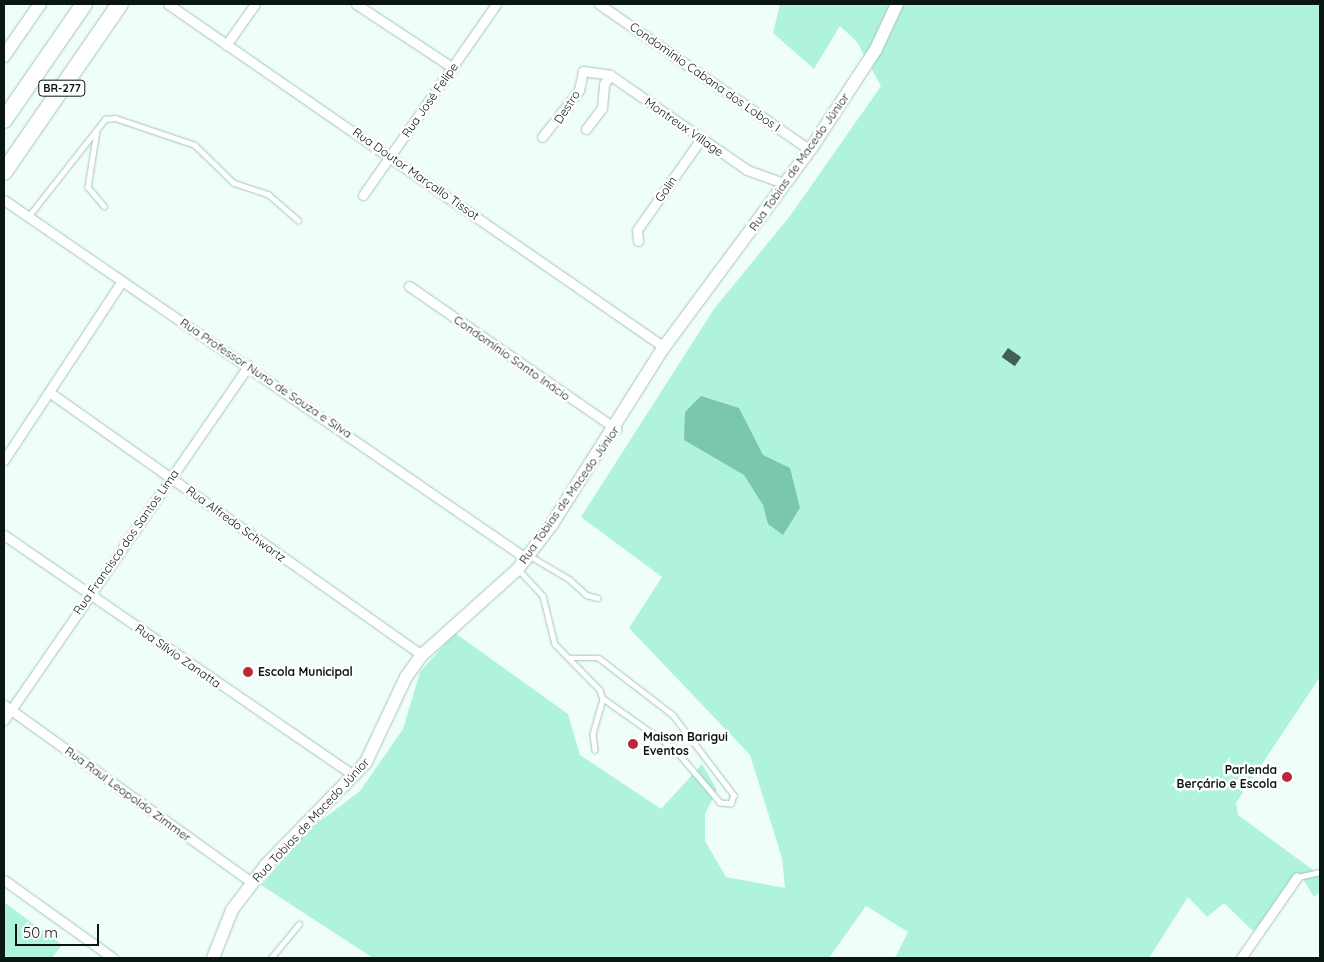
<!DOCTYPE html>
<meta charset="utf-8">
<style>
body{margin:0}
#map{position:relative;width:1324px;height:962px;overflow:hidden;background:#f0fef9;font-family:Quicksand,sans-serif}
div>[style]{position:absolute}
.green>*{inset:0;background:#b0f3dd}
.water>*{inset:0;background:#7bc6af}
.building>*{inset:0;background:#436056;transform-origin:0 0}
.roads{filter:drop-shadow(0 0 1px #a5c5ba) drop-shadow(0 0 1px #a5c5ba)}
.lane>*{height:4.5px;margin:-2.25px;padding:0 2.25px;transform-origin:2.25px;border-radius:2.25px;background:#fff}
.street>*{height:9px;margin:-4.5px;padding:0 4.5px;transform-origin:4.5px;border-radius:4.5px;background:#fff}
.secondary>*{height:12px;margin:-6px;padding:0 6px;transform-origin:6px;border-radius:6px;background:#fff}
.highway>*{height:16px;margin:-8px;padding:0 8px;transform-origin:8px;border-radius:8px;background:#fff}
.dots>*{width:14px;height:14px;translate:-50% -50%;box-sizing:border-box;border:2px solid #fff;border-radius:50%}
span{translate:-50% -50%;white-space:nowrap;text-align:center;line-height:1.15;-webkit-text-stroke:5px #fff;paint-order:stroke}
.shield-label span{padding:1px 4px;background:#fff;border:1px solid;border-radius:4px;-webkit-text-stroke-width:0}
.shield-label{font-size:11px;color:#0a1612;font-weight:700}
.street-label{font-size:12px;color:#0a1612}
.poi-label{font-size:12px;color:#0a1612;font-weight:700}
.left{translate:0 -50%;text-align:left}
.right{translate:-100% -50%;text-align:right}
.frame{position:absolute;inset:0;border:5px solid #0a1612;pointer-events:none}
.scale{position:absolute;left:15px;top:924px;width:84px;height:22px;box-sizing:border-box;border:2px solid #0a1612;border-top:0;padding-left:6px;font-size:15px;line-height:18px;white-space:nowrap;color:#0a1612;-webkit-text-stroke:4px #fff;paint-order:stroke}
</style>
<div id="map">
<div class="green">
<i style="clip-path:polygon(780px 4px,1320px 4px,1320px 677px,1236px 803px,1238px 815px,1320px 875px,1320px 891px,1314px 897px,1303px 879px,1253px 931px,1224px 903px,1207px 917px,1188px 897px,1149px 958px,895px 958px,908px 932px,866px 906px,829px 958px,373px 958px,261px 885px,306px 832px,360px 791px,403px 729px,420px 672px,455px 633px,568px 714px,580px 755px,661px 809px,702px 764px,717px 790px,705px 814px,705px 841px,726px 877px,785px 888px,782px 858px,750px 755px,629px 628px,662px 577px,581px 517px,714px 309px,790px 216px,881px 86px,857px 42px,840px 26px,814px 69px,773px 33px)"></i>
<i style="clip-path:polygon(4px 902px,62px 945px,52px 958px,4px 958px)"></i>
</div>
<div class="water">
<i style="clip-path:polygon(701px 396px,739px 408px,763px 455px,790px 468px,800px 508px,783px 535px,768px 524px,763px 505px,744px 475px,684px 440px,685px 412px)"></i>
</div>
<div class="building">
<i style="left:1008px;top:348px;width:16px;height:11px;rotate:35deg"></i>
</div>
<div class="roads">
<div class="lane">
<i style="left:97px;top:131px;width:57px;rotate:99.1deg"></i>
<i style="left:88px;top:187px;width:25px;rotate:50deg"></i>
<i style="left:28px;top:217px;width:125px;rotate:-51.8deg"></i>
<i style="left:105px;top:119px;width:10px;rotate:-6deg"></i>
<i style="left:115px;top:118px;width:84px;rotate:18.6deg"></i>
<i style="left:195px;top:145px;width:54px;rotate:44.3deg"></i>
<i style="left:234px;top:183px;width:36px;rotate:18deg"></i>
<i style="left:268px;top:194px;width:40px;rotate:41deg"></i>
<i style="left:530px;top:556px;width:45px;rotate:30.5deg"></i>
<i style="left:569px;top:579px;width:24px;rotate:42deg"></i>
<i style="left:587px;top:595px;width:11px;rotate:15deg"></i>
<i style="left:519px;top:570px;width:35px;rotate:47deg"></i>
<i style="left:543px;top:596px;width:49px;rotate:76deg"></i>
<i style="left:555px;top:644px;width:64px;rotate:45.6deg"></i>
<i style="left:600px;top:690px;width:9px;rotate:72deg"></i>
<i style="left:603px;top:699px;width:36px;rotate:106deg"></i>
<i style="left:593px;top:734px;width:16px;rotate:83deg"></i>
<i style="left:569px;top:658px;width:30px"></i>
<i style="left:599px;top:658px;width:93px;rotate:37.6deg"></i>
<i style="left:673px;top:715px;width:101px;rotate:52.7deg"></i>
<i style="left:734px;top:795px;width:9px;rotate:108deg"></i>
<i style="left:731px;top:804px;width:11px;rotate:-175deg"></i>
<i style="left:720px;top:803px;width:70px;rotate:-130.3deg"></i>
<i style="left:675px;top:750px;width:88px;rotate:-144.7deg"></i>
<i style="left:1298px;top:877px;width:23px;rotate:-13deg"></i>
<i style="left:271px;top:958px;width:44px;rotate:-50.5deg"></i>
</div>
<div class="street">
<i style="left:168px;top:4px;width:603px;rotate:34.67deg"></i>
<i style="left:356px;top:4px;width:116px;rotate:33.4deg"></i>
<i style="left:599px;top:4px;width:257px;rotate:34.7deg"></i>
<i style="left:226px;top:45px;width:50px;rotate:-54.7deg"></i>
<i style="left:586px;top:129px;width:26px;rotate:-53deg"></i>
<i style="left:602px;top:108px;width:24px;rotate:-85deg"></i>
<i style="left:604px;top:84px;width:11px;rotate:-56deg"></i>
<i style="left:542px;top:137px;width:60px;rotate:-51.8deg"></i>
<i style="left:579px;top:90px;width:19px;rotate:-78deg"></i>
<i style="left:583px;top:71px;width:27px;rotate:8deg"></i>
<i style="left:610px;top:75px;width:167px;rotate:34.7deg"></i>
<i style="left:747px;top:170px;width:41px;rotate:19.7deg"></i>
<i style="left:363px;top:195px;width:233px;rotate:-55.1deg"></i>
<i style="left:4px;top:200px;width:634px;rotate:34.47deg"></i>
<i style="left:638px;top:241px;width:11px;rotate:-95deg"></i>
<i style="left:637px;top:230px;width:111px;rotate:-54.9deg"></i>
<i style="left:409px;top:286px;width:252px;rotate:34.6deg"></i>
<i style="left:49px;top:392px;width:456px;rotate:35.2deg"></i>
<i style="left:4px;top:460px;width:214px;rotate:-56.6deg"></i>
<i style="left:4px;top:535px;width:424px;rotate:34.5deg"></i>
<i style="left:4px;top:705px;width:306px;rotate:35.6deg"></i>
<i style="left:4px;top:720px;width:431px;rotate:-55.4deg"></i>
<i style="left:4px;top:880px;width:134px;rotate:35.6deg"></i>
<i style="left:1241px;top:958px;width:98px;rotate:-55.3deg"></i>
</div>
<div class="secondary">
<i style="left:4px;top:56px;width:63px;rotate:-55.3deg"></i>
<i style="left:213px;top:958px;width:52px;rotate:-68.4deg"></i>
<i style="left:232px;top:910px;width:56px;rotate:-52.9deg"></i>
<i style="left:266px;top:865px;width:144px;rotate:-45.8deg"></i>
<i style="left:366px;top:762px;width:94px;rotate:-64.8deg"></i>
<i style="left:406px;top:677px;width:27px;rotate:-54deg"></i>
<i style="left:422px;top:655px;width:129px;rotate:-41.9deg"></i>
<i style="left:518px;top:569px;width:56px;rotate:-52.9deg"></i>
<i style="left:552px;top:524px;width:209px;rotate:-57.7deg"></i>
<i style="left:664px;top:347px;width:245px;rotate:-53.5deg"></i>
<i style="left:810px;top:150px;width:121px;rotate:-56.8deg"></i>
<i style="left:876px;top:49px;width:50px;rotate:-65deg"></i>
</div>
<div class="highway">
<i style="left:4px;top:120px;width:141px;rotate:-55.4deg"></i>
<i style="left:4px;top:172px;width:204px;rotate:-55.4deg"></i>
</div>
</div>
<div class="dots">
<i style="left:248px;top:672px;background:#ba2935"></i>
<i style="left:633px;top:744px;background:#ba2935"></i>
<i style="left:1287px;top:777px;background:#ba2935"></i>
</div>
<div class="shield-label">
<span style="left:62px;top:88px">BR-277</span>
</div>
<div class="street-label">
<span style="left:705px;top:77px;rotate:35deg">Condomínio Cabana dos Lobos I</span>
<span style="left:430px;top:100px;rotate:-55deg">Rua José Felipe</span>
<span style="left:567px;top:107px;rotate:-57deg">Destro</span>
<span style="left:684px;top:127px;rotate:35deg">Montreux Village</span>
<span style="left:799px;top:162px;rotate:-55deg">Rua Tobias de Macedo Júnior</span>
<span style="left:416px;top:174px;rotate:35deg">Rua Doutor Marçallo Tissot</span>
<span style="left:666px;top:189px;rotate:-55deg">Golin</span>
<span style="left:512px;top:358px;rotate:35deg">Condomínio Santo Inácio</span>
<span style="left:266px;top:378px;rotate:34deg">Rua Professor Nuno de Souza e Silva</span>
<span style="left:569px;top:495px;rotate:-55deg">Rua Tobias de Macedo Júnior</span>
<span style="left:236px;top:524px;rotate:36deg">Rua Alfredo Schwartz</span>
<span style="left:126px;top:542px;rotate:-55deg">Rua Francisco dos Santos Lima</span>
<span style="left:178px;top:656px;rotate:35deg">Rua Sílvio Zanatta</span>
<span style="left:128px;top:794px;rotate:36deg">Rua Raul Leopoldo Zimmer</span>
<span style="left:311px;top:820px;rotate:-47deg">Rua Tobias de Macedo Júnior</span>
</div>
<div class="poi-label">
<span class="left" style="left:258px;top:672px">Escola Municipal</span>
<span class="left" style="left:643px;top:744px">Maison Barigui<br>Eventos</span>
<span class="right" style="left:1277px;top:777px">Parlenda<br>Berçário e Escola</span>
</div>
<div class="frame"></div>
<div class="scale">50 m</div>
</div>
